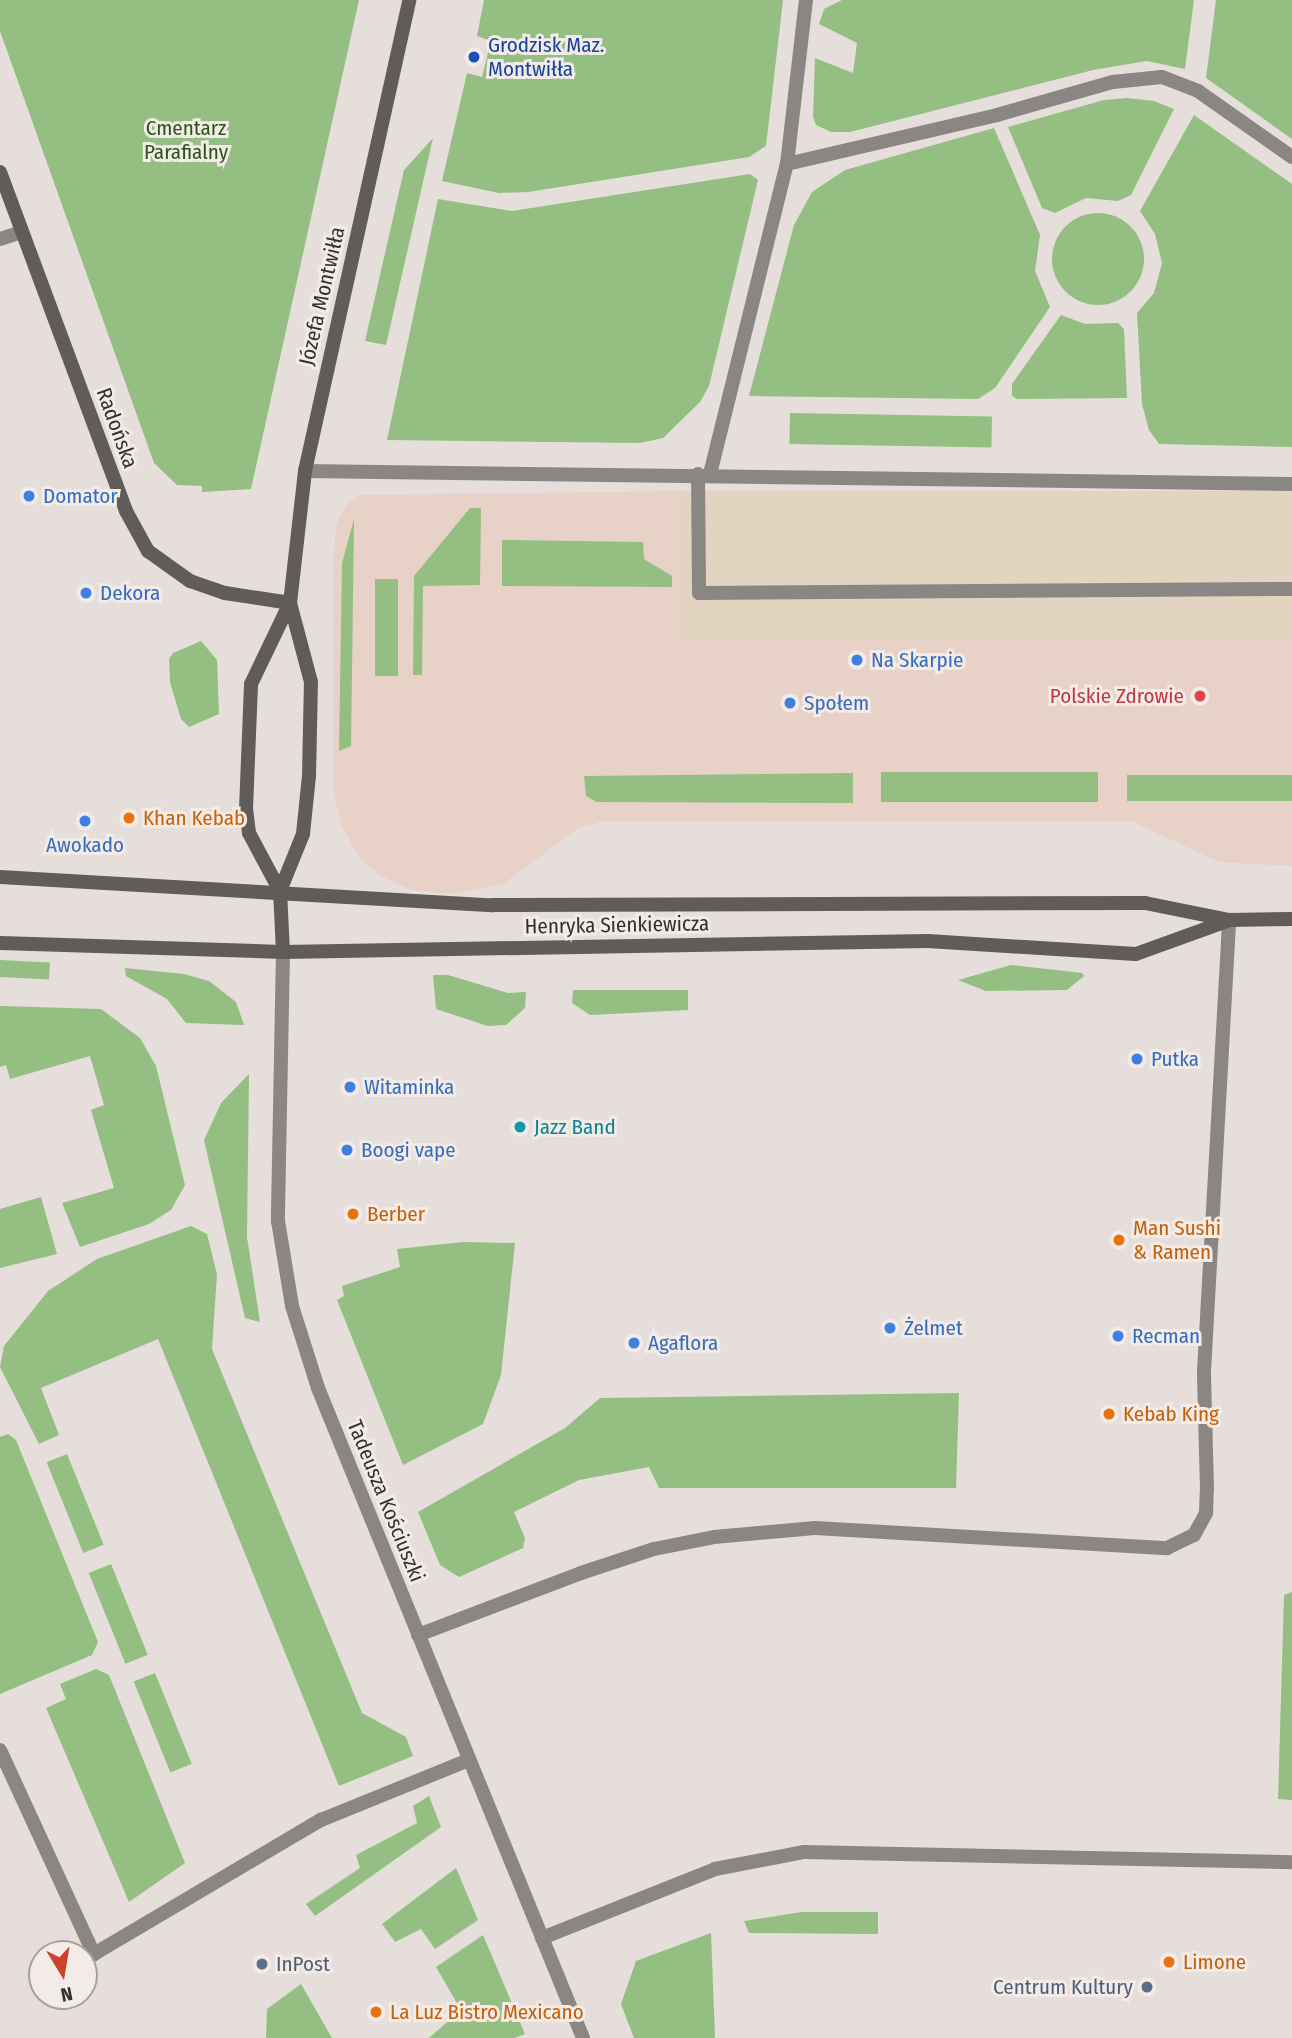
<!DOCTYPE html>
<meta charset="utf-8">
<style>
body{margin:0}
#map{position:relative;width:1292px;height:2038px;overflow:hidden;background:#e6dedb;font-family:"Fira Sans Condensed",sans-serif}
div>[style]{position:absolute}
.commercial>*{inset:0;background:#e8d1c6}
.industrial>*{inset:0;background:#e2d4c1;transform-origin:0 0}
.green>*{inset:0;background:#94be82;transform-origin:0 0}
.round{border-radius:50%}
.lane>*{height:14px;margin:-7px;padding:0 7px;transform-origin:7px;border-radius:7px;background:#898684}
.street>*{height:14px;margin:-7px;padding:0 7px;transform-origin:7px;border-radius:7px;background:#898684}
.secondary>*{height:14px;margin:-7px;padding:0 7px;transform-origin:7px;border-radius:7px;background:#605c59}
.dots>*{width:19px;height:19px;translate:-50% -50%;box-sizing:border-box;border:4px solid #f3ebe8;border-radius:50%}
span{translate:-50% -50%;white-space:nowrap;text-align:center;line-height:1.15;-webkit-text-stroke:6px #f3ebe8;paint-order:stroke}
.transit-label{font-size:21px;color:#164399}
.left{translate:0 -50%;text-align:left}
.park-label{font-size:21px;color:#2c5417}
.street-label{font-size:21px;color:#33302e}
.shop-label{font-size:21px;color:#366cbe}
.health-label{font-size:21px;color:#be3a42}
.right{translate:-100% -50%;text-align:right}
.food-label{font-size:21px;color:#c56008}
.culture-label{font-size:21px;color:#0d838f}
.service-label{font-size:21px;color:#4e5e75}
.north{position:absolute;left:28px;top:1940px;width:70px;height:70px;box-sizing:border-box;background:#f3ebe8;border:2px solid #a6a09e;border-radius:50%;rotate:169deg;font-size:19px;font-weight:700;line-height:28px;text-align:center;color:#33302e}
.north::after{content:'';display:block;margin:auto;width:24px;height:32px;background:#cc4129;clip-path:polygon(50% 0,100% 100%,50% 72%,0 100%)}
</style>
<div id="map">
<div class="commercial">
<i style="clip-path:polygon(680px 491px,680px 640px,1292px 636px,1292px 866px,1219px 862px,1131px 821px,603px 821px,577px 829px,503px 884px,451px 894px,411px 890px,381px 876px,360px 859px,341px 825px,333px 790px,333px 566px,336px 525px,347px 504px,360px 495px)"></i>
</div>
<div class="industrial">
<i style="left:680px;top:491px;width:612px;height:149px"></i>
</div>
<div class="green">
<i style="clip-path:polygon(0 0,359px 0,251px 489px,202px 492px,202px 486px,177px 485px,154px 463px,0 31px)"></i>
<i style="clip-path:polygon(484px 0,783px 0,766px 146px,749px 157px,528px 192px,499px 193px,442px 181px,467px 73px,482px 77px,491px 41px,477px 36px)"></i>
<i style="clip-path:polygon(842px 0,1194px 0,1185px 69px,1147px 61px,1093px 70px,850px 132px,831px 132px,816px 125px,813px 117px,815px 58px,853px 73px,857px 43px,819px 24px,824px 9px)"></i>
<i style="clip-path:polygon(1216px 0,1292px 0,1292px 139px,1206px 78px)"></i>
<i style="clip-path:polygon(1127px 98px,1154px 101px,1174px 109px,1131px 195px,1118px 201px,1086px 198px,1055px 213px,1042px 208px,1008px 127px,1104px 100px)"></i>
<i style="clip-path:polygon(1194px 115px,1292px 184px,1292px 447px,1159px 444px,1149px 430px,1142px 404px,1137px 313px,1154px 293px,1162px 263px,1155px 234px,1140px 211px)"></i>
<i style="clip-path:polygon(994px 128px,1040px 235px,1035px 271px,1050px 307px,995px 388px,978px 399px,749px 396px,794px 225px,812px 192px,845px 170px)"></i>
<i style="clip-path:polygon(433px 138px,386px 345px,365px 341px,404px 170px)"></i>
<i style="clip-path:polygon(750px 174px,758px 180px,709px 386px,700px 402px,663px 438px,640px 443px,387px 440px,438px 199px,512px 211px)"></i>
<i class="round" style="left:1052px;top:213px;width:92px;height:92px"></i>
<i style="clip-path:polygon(1061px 315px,1085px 324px,1118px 323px,1124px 329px,1127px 398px,1017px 399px,1012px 396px,1012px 384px)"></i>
<i style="left:790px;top:413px;width:202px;height:31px;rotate:1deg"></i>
<i style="clip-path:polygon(470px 508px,481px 508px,480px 585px,423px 586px,422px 675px,413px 675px,414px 576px)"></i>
<i style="clip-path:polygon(354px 519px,351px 746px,339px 751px,342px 563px)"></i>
<i style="clip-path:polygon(502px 540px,643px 542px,644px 559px,672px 576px,672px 587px,502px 586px)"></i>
<i style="left:375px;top:579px;width:23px;height:97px"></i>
<i style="clip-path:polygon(201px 641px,217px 660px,219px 714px,189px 727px,181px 719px,170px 682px,169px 659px,173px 653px)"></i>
<i style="left:881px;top:772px;width:217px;height:30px"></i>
<i style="clip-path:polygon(853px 773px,853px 803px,597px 802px,586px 796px,584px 776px)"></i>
<i style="left:1127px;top:775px;width:165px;height:26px"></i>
<i style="left:0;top:960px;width:50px;height:17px;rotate:3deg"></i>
<i style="clip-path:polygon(1011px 965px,1082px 973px,1084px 976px,1067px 990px,986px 991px,958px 980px)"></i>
<i style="clip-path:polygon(125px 968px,184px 974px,209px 981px,236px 1002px,244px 1025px,186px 1023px,167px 999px,126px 976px)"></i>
<i style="clip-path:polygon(433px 975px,448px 975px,508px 993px,526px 992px,525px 1008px,506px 1025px,488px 1026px,436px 1009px)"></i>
<i style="clip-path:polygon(573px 990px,688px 990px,688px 1010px,590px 1015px,572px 1003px)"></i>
<i style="clip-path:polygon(0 1006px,101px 1009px,140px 1038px,156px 1066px,185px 1185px,171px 1210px,149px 1224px,80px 1247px,62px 1203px,114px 1188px,91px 1110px,104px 1105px,90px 1056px,10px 1079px,6px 1065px,0 1067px)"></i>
<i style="clip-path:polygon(249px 1074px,247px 1237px,260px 1322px,245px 1318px,204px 1140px,221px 1103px)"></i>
<i style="clip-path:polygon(41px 1197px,57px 1254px,0 1268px,0 1209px)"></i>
<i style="clip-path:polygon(191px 1226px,207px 1234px,217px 1274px,212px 1349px,362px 1713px,406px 1737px,413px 1756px,339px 1786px,158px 1339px,41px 1388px,59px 1435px,39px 1444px,0 1367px,4px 1346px,48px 1291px,97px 1259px)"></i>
<i style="clip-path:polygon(463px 1242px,515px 1243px,501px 1375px,483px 1424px,403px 1465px,337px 1300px,344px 1296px,342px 1286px,400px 1267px,397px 1249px)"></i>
<i style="clip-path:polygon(959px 1393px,956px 1488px,659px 1488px,649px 1467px,579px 1480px,514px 1512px,525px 1538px,523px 1548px,459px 1577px,440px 1565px,418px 1512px,565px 1428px,600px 1398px)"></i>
<i style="clip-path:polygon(8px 1434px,16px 1440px,98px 1642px,92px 1655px,0 1694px,0 1437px)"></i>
<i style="left:67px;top:1454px;width:98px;height:22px;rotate:68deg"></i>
<i style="left:111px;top:1564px;width:98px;height:24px;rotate:68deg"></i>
<i style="clip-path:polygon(1292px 1592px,1292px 1800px,1278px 1799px,1284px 1595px)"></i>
<i style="clip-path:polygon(96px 1669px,109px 1675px,185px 1863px,129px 1902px,46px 1708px,66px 1699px,60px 1684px)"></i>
<i style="left:155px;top:1673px;width:98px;height:23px;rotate:68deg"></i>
<i style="clip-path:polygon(429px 1796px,441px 1827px,315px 1916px,306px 1904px,360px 1868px,356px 1855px,417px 1823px,413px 1806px)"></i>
<i style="clip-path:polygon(456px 1868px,478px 1920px,435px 1949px,421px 1929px,395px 1942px,382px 1924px)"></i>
<i style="clip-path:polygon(802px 1912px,878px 1912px,878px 1934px,749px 1933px,744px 1921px)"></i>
<i style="clip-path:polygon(711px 1933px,715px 2038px,634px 2038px,621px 2004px,636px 1961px)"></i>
<i style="clip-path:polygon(483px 1935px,525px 2034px,515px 2038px,429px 2038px,461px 2010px,436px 1967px)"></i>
<i style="clip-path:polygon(301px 1984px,332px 2038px,266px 2038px,267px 2009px)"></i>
</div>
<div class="lane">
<i style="left:0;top:239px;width:23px;rotate:-18deg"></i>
<i style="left:698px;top:474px;width:119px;rotate:89.5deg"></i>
<i style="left:699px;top:593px;width:593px;rotate:-0.39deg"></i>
<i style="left:418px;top:1635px;width:174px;rotate:-20.8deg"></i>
<i style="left:581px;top:1573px;width:77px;rotate:-18.2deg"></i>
<i style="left:654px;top:1549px;width:61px;rotate:-11.3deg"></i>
<i style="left:714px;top:1537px;width:101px;rotate:-5.1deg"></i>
<i style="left:815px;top:1528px;width:353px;rotate:3.3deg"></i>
<i style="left:1167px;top:1548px;width:30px;rotate:-26deg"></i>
<i style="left:1194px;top:1535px;width:25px;rotate:-61deg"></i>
<i style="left:1206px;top:1513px;width:24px;rotate:-88deg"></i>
<i style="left:1207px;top:1489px;width:118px;rotate:-91.5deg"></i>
<i style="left:1204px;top:1371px;width:452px;rotate:-86.8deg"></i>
<i style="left:542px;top:1938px;width:186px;rotate:-21.7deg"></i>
<i style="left:715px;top:1869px;width:91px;rotate:-10.8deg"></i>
<i style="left:804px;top:1852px;width:488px;rotate:1.2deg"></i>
</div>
<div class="street">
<i style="left:787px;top:164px;width:216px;rotate:-13.1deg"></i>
<i style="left:997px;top:115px;width:121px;rotate:-15.9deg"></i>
<i style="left:1113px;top:82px;width:49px;rotate:-5.8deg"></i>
<i style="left:1162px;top:77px;width:39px;rotate:21deg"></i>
<i style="left:1198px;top:91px;width:115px;rotate:35.1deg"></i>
<i style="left:305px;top:471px;width:987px;rotate:0.75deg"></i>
<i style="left:710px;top:474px;width:319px;rotate:-76.1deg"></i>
<i style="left:787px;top:164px;width:165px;rotate:-83.4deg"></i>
<i style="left:283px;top:952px;width:269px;rotate:91.1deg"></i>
<i style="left:278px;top:1221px;width:86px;rotate:80.6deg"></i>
<i style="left:292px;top:1306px;width:86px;rotate:72.4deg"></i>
<i style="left:318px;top:1388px;width:702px;rotate:67.82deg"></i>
<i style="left:0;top:1750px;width:225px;rotate:65.3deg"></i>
<i style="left:94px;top:1954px;width:264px;rotate:-30.6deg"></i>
<i style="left:321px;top:1820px;width:160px;rotate:-22.1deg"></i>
</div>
<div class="secondary">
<i style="left:0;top:172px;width:362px;rotate:69.6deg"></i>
<i style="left:126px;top:511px;width:46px;rotate:61.2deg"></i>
<i style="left:148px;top:551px;width:52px;rotate:35.5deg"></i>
<i style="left:190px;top:581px;width:37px;rotate:19deg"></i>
<i style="left:225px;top:593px;width:66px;rotate:8.7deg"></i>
<i style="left:0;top:877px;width:493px;rotate:3.3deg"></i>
<i style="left:492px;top:905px;width:653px;rotate:-0.18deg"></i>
<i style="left:1145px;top:903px;width:86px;rotate:11.4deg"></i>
<i style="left:1229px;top:920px;width:63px;rotate:-0.9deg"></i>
<i style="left:280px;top:891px;width:61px;rotate:-68deg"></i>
<i style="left:303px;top:834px;width:58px;rotate:-84.1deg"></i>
<i style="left:309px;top:776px;width:94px;rotate:-88.8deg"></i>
<i style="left:311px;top:682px;width:82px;rotate:-104.9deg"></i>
<i style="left:0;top:943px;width:283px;rotate:1.8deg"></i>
<i style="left:283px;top:952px;width:645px;rotate:-0.98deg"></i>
<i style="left:928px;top:941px;width:208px;rotate:3.6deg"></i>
<i style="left:1136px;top:954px;width:97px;rotate:-19.9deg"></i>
<i style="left:283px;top:952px;width:61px;rotate:-92.8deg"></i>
<i style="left:280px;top:891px;width:66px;rotate:-118.1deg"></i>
<i style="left:249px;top:833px;width:24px;rotate:-97deg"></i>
<i style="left:246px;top:809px;width:125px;rotate:-87.7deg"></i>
<i style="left:251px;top:684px;width:90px;rotate:-64.3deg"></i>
<i style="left:290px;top:603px;width:133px;rotate:-83.5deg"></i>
<i style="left:305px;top:471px;width:482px;rotate:-77.5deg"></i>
</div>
<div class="dots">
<i style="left:474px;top:57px;background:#1a4fb4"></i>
<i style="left:29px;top:496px;background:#3f7fe0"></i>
<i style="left:86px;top:593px;background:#3f7fe0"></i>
<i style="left:857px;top:660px;background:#3f7fe0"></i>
<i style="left:1200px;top:696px;background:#e0444e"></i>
<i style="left:790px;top:703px;background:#3f7fe0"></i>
<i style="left:129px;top:818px;background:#e8710a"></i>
<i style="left:85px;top:821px;background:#3f7fe0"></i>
<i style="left:1137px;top:1059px;background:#3f7fe0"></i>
<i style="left:350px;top:1087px;background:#3f7fe0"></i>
<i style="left:520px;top:1127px;background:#0f9aa8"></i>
<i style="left:347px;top:1150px;background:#3f7fe0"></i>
<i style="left:353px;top:1214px;background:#e8710a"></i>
<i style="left:1119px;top:1240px;background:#e8710a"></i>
<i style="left:890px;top:1328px;background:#3f7fe0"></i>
<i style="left:1118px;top:1336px;background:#3f7fe0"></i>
<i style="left:634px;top:1343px;background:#3f7fe0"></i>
<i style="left:1109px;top:1414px;background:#e8710a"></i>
<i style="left:1169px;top:1962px;background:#e8710a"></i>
<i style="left:262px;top:1964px;background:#5c6f8a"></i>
<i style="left:1147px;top:1987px;background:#5c6f8a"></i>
<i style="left:376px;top:2012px;background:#e8710a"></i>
</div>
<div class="transit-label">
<span class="left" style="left:488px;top:57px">Grodzisk Maz.<br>Montwiłła</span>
</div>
<div class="park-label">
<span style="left:186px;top:140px">Cmentarz<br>Parafialny</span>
</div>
<div class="street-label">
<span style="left:322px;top:296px;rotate:-77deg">Józefa Montwiłła</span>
<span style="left:117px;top:428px;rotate:70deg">Radońska</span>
<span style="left:617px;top:925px;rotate:-1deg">Henryka Sienkiewicza</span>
<span style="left:386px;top:1501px;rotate:68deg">Tadeusza Kościuszki</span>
</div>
<div class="shop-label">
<span class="left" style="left:43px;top:496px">Domator</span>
<span class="left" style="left:100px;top:593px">Dekora</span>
<span class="left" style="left:871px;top:660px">Na Skarpie</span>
<span class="left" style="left:804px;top:703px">Społem</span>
<span style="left:85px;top:845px">Awokado</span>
<span class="left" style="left:1151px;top:1059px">Putka</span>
<span class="left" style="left:364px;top:1087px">Witaminka</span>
<span class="left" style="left:361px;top:1150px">Boogi vape</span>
<span class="left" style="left:904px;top:1328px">Żelmet</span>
<span class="left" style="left:1132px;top:1336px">Recman</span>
<span class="left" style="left:648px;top:1343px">Agaflora</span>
</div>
<div class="health-label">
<span class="right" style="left:1184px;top:696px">Polskie Zdrowie</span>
</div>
<div class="food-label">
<span class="left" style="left:143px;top:818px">Khan Kebab</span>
<span class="left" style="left:367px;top:1214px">Berber</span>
<span class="left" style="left:1133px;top:1240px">Man Sushi<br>&amp; Ramen</span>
<span class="left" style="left:1123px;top:1414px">Kebab King</span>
<span class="left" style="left:1183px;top:1962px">Limone</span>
<span class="left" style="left:390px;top:2012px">La Luz Bistro Mexicano</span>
</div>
<div class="culture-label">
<span class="left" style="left:534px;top:1127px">Jazz Band</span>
</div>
<div class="service-label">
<span class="left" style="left:276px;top:1964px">InPost</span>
<span class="right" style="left:1133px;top:1987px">Centrum Kultury</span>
</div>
<div class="north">N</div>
</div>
